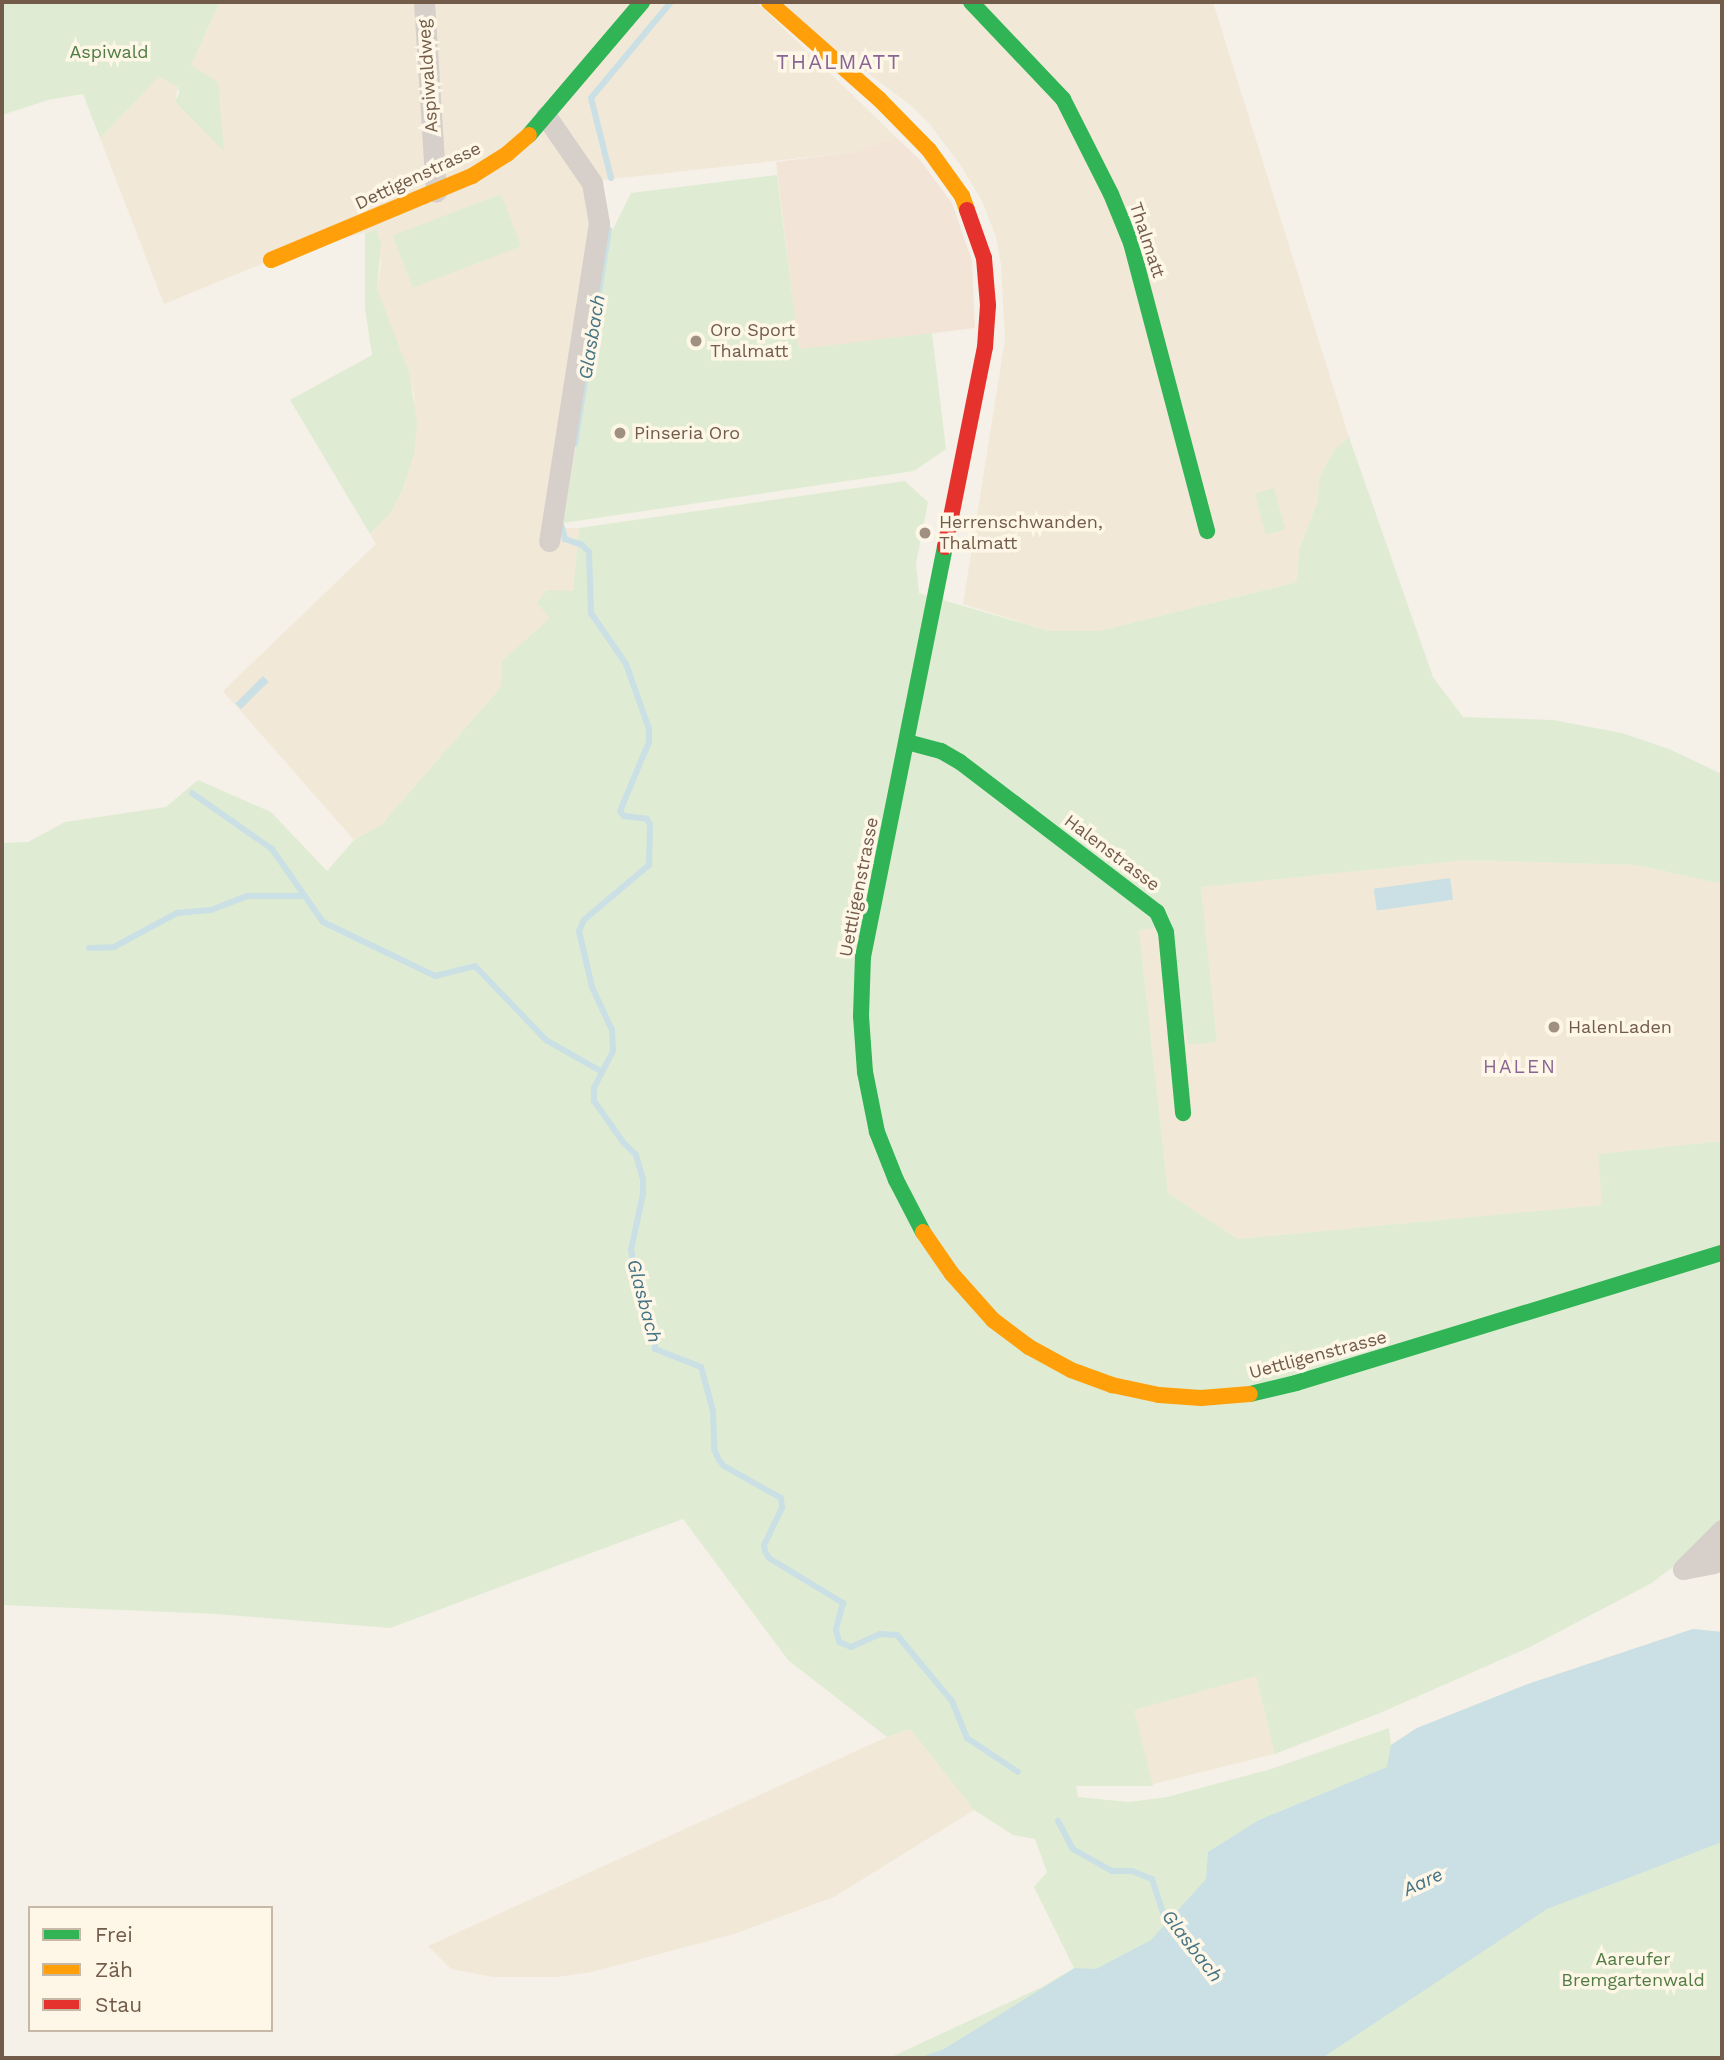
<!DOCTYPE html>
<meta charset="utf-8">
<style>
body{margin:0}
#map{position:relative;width:1724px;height:2060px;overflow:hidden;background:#f5f1e8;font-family:"Work Sans",sans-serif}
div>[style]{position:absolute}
.residential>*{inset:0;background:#f1e8d8;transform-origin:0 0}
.commercial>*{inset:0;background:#f3e4d8}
.green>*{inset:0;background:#dfecd3;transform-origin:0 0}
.water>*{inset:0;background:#cae0e5;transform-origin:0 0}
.stream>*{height:6px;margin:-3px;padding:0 3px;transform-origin:3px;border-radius:3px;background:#cae0e5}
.street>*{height:21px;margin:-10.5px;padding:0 10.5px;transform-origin:10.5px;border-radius:10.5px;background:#d7d0ca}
.fast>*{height:16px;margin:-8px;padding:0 8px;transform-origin:8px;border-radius:8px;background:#30b455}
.slow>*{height:16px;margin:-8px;padding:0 8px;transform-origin:8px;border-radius:8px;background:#ff9f0a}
.jam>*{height:16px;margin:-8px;padding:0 8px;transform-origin:8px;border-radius:8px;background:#e5322d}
.dots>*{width:19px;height:19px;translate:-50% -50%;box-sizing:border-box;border:4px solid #fef7e7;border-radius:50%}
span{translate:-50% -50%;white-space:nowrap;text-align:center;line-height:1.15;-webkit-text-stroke:7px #fef7e7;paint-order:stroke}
.park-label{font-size:18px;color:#517d44}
.street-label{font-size:18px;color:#725b49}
.poi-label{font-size:18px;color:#725b49}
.left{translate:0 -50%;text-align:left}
.water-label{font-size:19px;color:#447485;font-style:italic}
.neighbourhood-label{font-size:19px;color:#896595;letter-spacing:2px}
.quarter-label{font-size:21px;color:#896595;letter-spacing:2px}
.frame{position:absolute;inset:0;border:4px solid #725b49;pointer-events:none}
.legend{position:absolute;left:28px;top:1906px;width:245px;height:126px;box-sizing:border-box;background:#fef7e7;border:2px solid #c6b9a8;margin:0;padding:9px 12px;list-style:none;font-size:21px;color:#725b49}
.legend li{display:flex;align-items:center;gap:14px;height:35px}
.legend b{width:35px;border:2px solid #c6b9a8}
</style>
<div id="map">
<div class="residential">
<i style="clip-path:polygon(220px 2px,756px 2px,896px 137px,855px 152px,586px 182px,600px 236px,563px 528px,579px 528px,573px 591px,501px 687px,381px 825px,354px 840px,223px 691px,376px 544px,370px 534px,391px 513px,402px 491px,414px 455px,414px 394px,377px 289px,381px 263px,376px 229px,269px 261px,164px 304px,100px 138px,159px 77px,178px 87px,175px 102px,224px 150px,191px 65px)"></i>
<i style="clip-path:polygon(773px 2px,1213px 2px,1349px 437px,1334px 450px,1319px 478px,1318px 500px,1299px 550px,1297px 582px,1099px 631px,1049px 631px,963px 604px,1005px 339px,1001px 264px,996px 237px,982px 201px,961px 166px,929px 123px,909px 104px)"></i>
<i style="clip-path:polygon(1466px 860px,1636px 865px,1722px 884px,1722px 1141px,1598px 1154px,1603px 1205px,1238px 1239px,1168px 1193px,1139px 930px,1176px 926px,1217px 1042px,1201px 887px)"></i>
<i style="left:1256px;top:1675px;width:81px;height:128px;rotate:76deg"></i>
<i style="clip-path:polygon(910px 1729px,974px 1810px,834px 1897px,734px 1934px,592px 1972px,556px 1977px,493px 1977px,451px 1969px,428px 1946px,887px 1737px)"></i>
</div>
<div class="commercial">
<i style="clip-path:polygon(896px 137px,920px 160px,952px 203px,972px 261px,975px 328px,799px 350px,776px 162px,855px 152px)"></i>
</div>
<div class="green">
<i style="clip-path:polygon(2px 2px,220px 2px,191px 65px,218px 82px,224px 151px,175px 102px,179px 93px,178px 87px,159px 77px,100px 138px,83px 94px,48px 100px,2px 115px)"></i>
<i style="clip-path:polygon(777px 175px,799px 349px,932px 333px,946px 449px,914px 471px,563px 523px,611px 233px,631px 193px)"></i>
<i style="left:501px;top:194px;width:56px;height:116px;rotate:69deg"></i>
<i style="clip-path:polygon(376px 229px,381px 245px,377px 289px,409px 372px,417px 423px,414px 455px,402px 491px,391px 513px,370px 534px,290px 400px,372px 355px,365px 308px,365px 233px)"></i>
<i style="clip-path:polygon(1349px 437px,1433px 677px,1463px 717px,1553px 720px,1622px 733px,1669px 749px,1722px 774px,1722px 884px,1636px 865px,1466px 860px,1201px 887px,1217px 1042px,1189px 1045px,1156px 928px,1139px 930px,1168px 1193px,1238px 1239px,1602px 1205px,1598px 1154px,1722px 1141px,1722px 1521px,1677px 1564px,1650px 1584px,1530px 1647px,1380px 1713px,1275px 1754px,1256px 1676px,1134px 1710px,1153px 1786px,1076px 1786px,1078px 1797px,1129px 1802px,1167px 1797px,1271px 1769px,1389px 1728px,1391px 1745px,1417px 1728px,1528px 1684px,1693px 1629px,1722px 1632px,1722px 2058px,889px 2058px,1042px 1987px,1074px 1968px,1034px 1887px,1047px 1872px,1035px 1839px,1013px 1835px,974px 1810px,910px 1729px,887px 1737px,788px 1660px,683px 1519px,390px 1628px,216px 1614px,2px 1605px,2px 843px,28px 842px,65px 822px,166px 807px,198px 780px,271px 812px,327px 871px,354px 840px,381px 825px,501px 687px,502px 661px,550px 618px,537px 603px,547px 590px,573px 591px,579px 528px,905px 481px,928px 502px,916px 564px,919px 593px,1049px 631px,1099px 631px,1297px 582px,1299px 550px,1318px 500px,1319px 478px,1334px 450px)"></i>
<i style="left:1274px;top:488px;width:43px;height:20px;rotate:75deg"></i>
</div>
<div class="water">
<i style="left:263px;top:676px;width:8px;height:39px;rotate:45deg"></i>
<i style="left:1450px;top:878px;width:22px;height:77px;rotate:82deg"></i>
<i style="clip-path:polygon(1693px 1629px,1722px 1632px,1722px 1842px,1547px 1909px,1322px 2058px,919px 2058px,944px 2049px,1075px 1968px,1096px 1969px,1151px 1940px,1206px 1879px,1208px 1852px,1259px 1820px,1387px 1767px,1391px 1745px,1417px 1728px,1528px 1684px)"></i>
</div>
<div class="stream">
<i style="left:611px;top:178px;width:82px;rotate:-104deg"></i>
<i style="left:591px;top:98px;width:125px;rotate:-50.2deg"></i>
<i style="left:575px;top:444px;width:217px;rotate:-81deg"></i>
<i style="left:561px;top:524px;width:16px;rotate:75deg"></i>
<i style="left:565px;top:539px;width:18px;rotate:19deg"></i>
<i style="left:582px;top:545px;width:10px;rotate:45deg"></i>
<i style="left:589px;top:552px;width:61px;rotate:88.1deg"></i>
<i style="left:591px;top:613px;width:62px;rotate:55.5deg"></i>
<i style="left:626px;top:664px;width:69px;rotate:70.5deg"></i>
<i style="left:649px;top:729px;width:13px;rotate:90deg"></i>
<i style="left:649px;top:742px;width:75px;rotate:112.8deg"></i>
<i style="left:620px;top:811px;width:6px;rotate:51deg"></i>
<i style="left:624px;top:816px;width:23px;rotate:7deg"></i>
<i style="left:647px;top:819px;width:7px;rotate:63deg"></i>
<i style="left:650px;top:825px;width:40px;rotate:91.4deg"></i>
<i style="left:649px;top:865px;width:85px;rotate:139.8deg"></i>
<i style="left:584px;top:920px;width:12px;rotate:114deg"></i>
<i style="left:579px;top:931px;width:57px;rotate:76.9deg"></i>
<i style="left:592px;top:987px;width:47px;rotate:65.1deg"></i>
<i style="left:612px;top:1030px;width:21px;rotate:87deg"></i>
<i style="left:613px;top:1051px;width:42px;rotate:117.2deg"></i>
<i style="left:594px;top:1088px;width:13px;rotate:90deg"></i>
<i style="left:594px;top:1101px;width:50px;rotate:54.7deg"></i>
<i style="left:623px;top:1142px;width:18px;rotate:45deg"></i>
<i style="left:636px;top:1155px;width:26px;rotate:74deg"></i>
<i style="left:643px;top:1180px;width:14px;rotate:90deg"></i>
<i style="left:643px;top:1194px;width:57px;rotate:102.1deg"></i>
<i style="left:631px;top:1250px;width:48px;rotate:79.2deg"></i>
<i style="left:640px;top:1297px;width:30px;rotate:60deg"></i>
<i style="left:655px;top:1323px;width:26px;rotate:90deg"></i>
<i style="left:655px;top:1349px;width:49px;rotate:21.4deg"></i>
<i style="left:701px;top:1367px;width:46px;rotate:74.7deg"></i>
<i style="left:713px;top:1411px;width:38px;rotate:88deg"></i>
<i style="left:714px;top:1449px;width:12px;rotate:66deg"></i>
<i style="left:719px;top:1460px;width:8px;rotate:50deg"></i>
<i style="left:724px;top:1466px;width:65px;rotate:29.3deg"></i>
<i style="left:781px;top:1498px;width:10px;rotate:84deg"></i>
<i style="left:782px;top:1508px;width:41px;rotate:115.9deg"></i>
<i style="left:764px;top:1545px;width:6px;rotate:81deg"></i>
<i style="left:765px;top:1551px;width:8px;rotate:60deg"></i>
<i style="left:769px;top:1558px;width:87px;rotate:31.3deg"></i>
<i style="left:843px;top:1603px;width:28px;rotate:105deg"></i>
<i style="left:836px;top:1630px;width:12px;rotate:76deg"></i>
<i style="left:839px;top:1642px;width:13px;rotate:23deg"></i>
<i style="left:851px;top:1647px;width:32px;rotate:-24deg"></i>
<i style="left:880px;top:1634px;width:17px;rotate:3deg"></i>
<i style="left:897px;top:1635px;width:86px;rotate:50.2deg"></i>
<i style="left:952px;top:1701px;width:40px;rotate:68deg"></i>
<i style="left:967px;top:1738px;width:61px;rotate:33.7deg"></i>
<i style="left:192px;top:793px;width:98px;rotate:35deg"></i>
<i style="left:272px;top:849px;width:89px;rotate:55.1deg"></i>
<i style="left:323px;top:922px;width:124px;rotate:25.7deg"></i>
<i style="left:435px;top:976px;width:41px;rotate:-14deg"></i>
<i style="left:475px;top:966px;width:103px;rotate:46.2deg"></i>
<i style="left:546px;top:1040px;width:64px;rotate:29.7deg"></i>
<i style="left:89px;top:948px;width:25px;rotate:-2deg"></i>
<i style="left:114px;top:947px;width:72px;rotate:-28.4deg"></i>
<i style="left:177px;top:913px;width:34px;rotate:-5deg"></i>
<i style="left:211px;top:910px;width:40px;rotate:-21deg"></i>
<i style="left:248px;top:896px;width:55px"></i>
<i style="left:1058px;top:1821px;width:32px;rotate:62deg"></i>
<i style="left:1073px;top:1849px;width:45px;rotate:29.4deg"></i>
<i style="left:1112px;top:1871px;width:20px"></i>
<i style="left:1132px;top:1871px;width:22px;rotate:22deg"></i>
<i style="left:1152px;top:1879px;width:38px;rotate:72deg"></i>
<i style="left:1164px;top:1915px;width:16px;rotate:50deg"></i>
</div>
<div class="street">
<i style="left:424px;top:2px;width:190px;rotate:86.4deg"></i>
<i style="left:546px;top:116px;width:81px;rotate:55.5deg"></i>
<i style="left:592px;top:183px;width:41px;rotate:80.1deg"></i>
<i style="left:599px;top:223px;width:322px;rotate:98.9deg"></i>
<i style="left:1683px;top:1569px;width:55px;rotate:-45deg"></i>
<i style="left:1683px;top:1569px;width:31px;rotate:-11deg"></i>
<i style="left:1713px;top:1563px;width:10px;rotate:-29deg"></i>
</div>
<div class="fast">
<i style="left:971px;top:2px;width:134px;rotate:46.5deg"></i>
<i style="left:1063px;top:99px;width:106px;rotate:63.2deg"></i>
<i style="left:1111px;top:194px;width:53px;rotate:67.8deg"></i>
<i style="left:1131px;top:243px;width:298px;rotate:75.2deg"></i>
<i style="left:529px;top:135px;width:175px;rotate:-49.6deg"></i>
<i style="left:907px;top:742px;width:35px;rotate:15deg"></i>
<i style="left:941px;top:751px;width:22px;rotate:30deg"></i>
<i style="left:960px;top:762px;width:248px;rotate:37.3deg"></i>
<i style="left:1157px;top:912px;width:22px;rotate:66deg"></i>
<i style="left:1166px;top:932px;width:182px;rotate:84.6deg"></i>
<i style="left:923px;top:1232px;width:59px;rotate:-117.4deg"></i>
<i style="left:896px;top:1180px;width:52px;rotate:-111.6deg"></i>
<i style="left:877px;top:1132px;width:61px;rotate:-101.3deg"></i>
<i style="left:865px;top:1072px;width:56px;rotate:-94.1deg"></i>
<i style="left:861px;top:1016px;width:59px;rotate:-88.1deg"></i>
<i style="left:863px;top:957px;width:418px;rotate:-78.7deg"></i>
<i style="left:1250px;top:1394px;width:47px;rotate:-13.4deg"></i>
<i style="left:1296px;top:1383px;width:445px;rotate:-17deg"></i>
</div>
<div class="slow">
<i style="left:769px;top:2px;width:148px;rotate:41.4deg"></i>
<i style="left:880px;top:100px;width:70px;rotate:45.6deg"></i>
<i style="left:929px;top:150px;width:57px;rotate:54.3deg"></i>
<i style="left:962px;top:196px;width:15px;rotate:70deg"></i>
<i style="left:271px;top:260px;width:218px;rotate:-22.7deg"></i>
<i style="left:472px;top:176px;width:41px;rotate:-32.2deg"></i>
<i style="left:507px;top:154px;width:29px;rotate:-41deg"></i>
<i style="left:923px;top:1232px;width:51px;rotate:55.4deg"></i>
<i style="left:952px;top:1274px;width:62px;rotate:48.3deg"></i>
<i style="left:993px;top:1320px;width:45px;rotate:36.9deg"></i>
<i style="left:1029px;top:1347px;width:48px;rotate:28.7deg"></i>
<i style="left:1071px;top:1370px;width:44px;rotate:20.1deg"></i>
<i style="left:1112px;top:1385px;width:48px;rotate:12deg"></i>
<i style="left:1159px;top:1395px;width:42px;rotate:4.1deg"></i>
<i style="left:1201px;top:1398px;width:49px;rotate:-4.7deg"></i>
</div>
<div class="jam">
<i style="left:945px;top:547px;width:204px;rotate:-78.7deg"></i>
<i style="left:985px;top:347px;width:42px;rotate:-85.9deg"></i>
<i style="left:988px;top:305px;width:47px;rotate:-94.9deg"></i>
<i style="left:984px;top:258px;width:51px;rotate:-109.5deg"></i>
</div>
<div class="dots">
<i style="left:696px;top:341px;background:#a09081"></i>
<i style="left:620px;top:433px;background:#a09081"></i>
<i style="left:925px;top:533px;background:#a09081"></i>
<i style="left:1554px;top:1027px;background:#a09081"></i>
</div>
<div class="park-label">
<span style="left:109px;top:52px">Aspiwald</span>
<span style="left:1633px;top:1970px">Aareufer<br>Bremgartenwald</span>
</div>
<div class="street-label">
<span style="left:428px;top:76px;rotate:-94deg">Aspiwaldweg</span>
<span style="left:418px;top:176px;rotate:-25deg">Dettigenstrasse</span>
<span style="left:1147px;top:240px;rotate:72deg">Thalmatt</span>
<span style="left:1112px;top:853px;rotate:37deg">Halenstrasse</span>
<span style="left:859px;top:887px;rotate:-79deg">Uettligenstrasse</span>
<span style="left:1318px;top:1355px;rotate:-15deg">Uettligenstrasse</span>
</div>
<div class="poi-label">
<span class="left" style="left:710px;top:341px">Oro Sport<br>Thalmatt</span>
<span class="left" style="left:634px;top:433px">Pinseria Oro</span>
<span class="left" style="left:939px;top:533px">Herrenschwanden,<br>Thalmatt</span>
<span class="left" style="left:1568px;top:1027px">HalenLaden</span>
</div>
<div class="water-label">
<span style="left:592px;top:337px;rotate:-81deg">Glasbach</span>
<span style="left:644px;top:1301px;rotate:75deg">Glasbach</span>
<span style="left:1423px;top:1882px;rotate:-25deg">Aare</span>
<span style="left:1192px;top:1946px;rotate:52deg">Glasbach</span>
</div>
<div class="neighbourhood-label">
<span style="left:1520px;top:1067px">HALEN</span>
</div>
<div class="quarter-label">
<span style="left:839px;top:62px">THALMATT</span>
</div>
<div class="frame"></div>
<ul class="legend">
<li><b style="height:9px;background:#30b455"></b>Frei</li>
<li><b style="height:9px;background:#ff9f0a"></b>Zäh</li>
<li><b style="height:9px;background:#e5322d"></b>Stau</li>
</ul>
</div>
